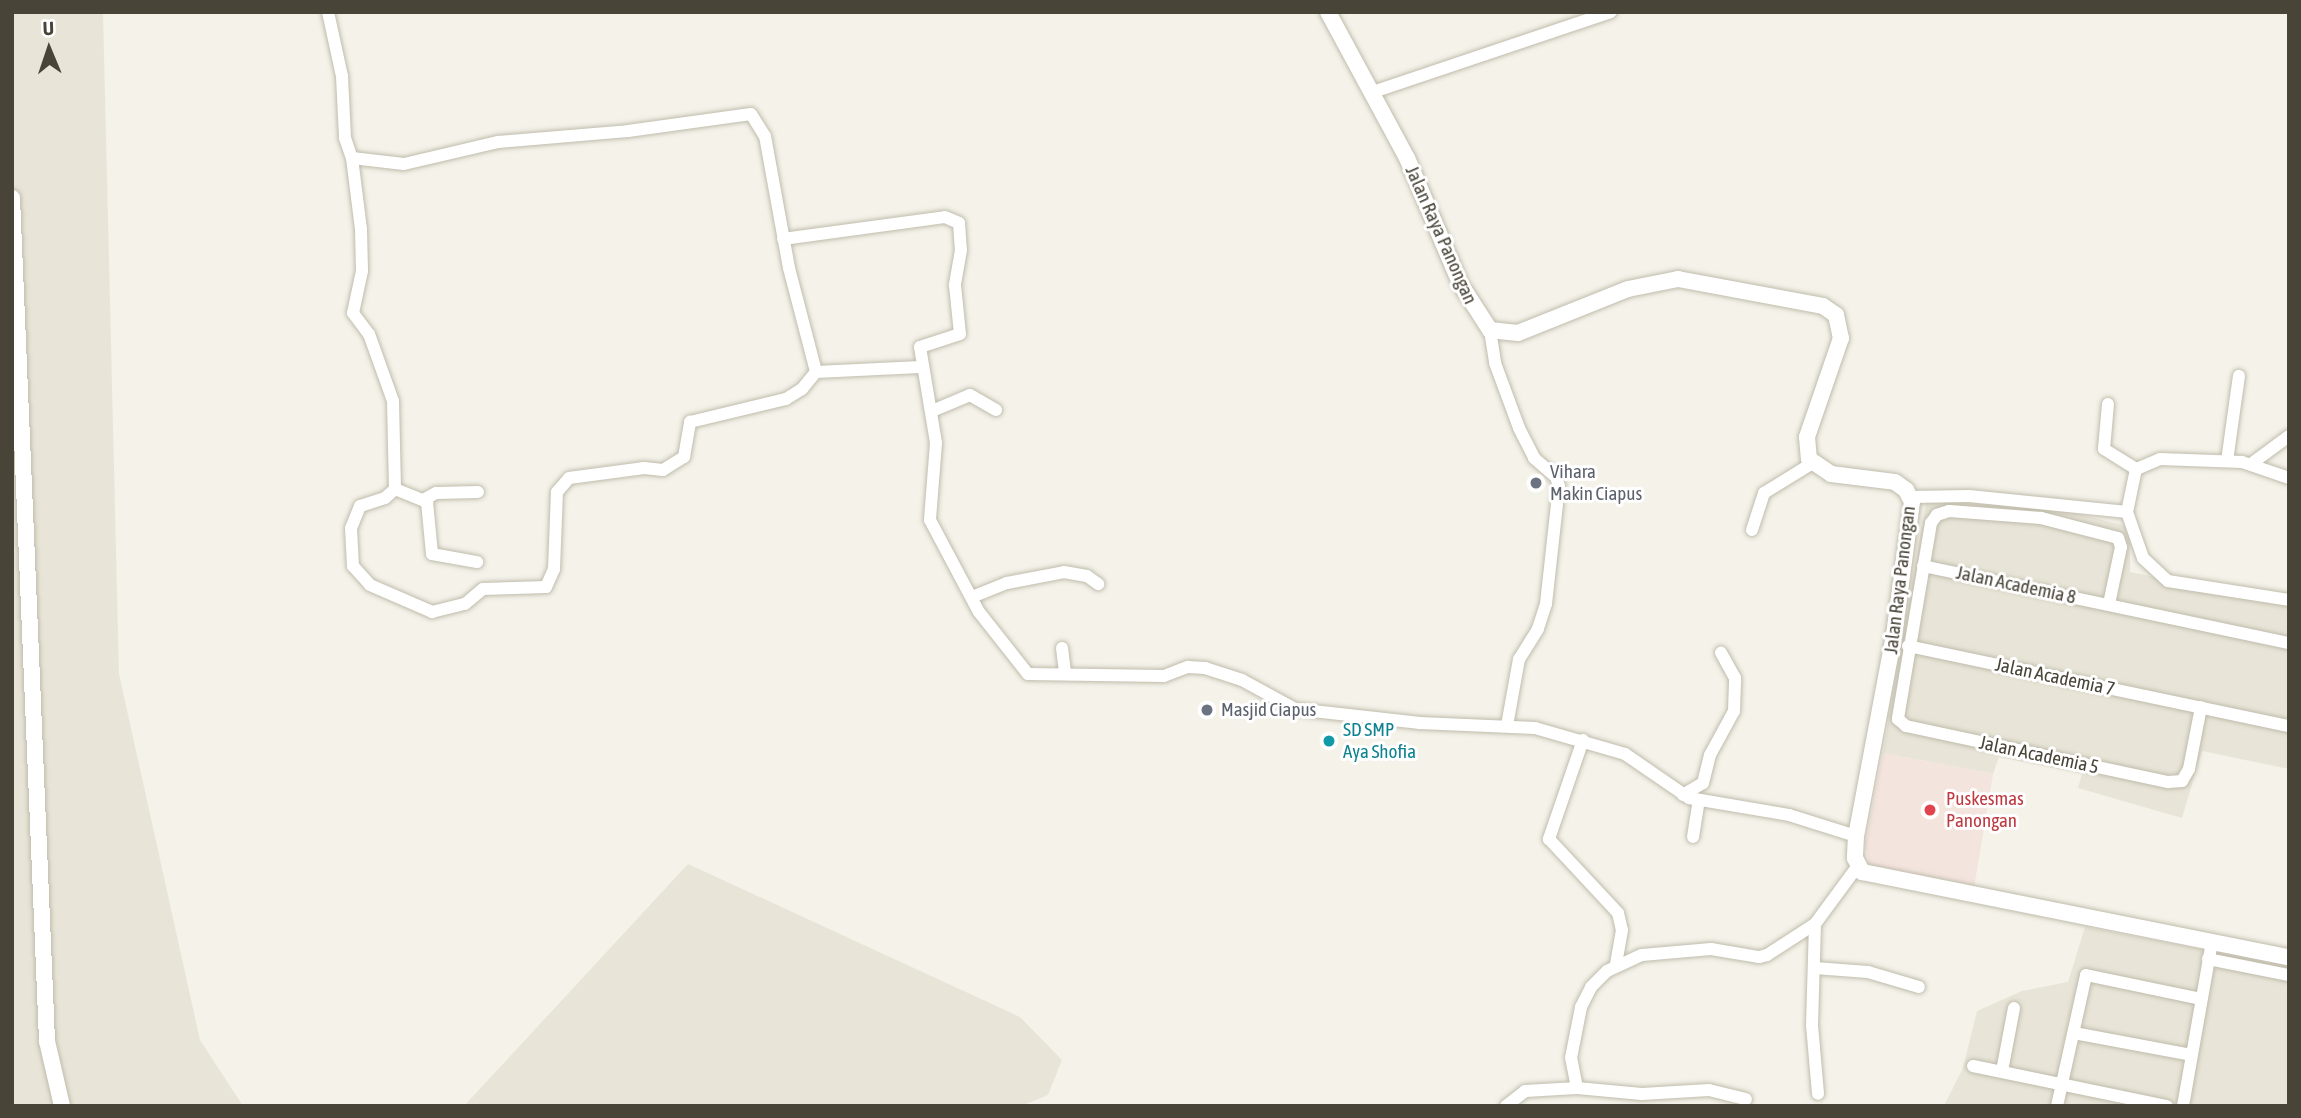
<!DOCTYPE html>
<style>
body{margin:0}
#map{position:relative;width:2301px;height:1118px;overflow:hidden;background:#f4f2e9;font-family:"Asap Condensed",sans-serif}
div>[style]{position:absolute}
.residential>*{inset:0;background:#e8e5d8}
.medical>*{inset:0;background:#f4e4de}
.roads{filter:drop-shadow(0 0 2px #c0bcac) drop-shadow(0 0 2px #c0bcac)}
.minor>*{height:12px;margin:-6px;padding:0 6px;transform-origin:6px;border-radius:6px;background:#fff}
.tertiary>*{height:16px;margin:-8px;padding:0 8px;transform-origin:8px;border-radius:8px;background:#fff}
.dots>*{width:19px;height:19px;translate:-50% -50%;box-sizing:border-box;border:4px solid #fff;border-radius:50%}
span{translate:-50% -50%;white-space:nowrap;text-align:center;line-height:1.15;-webkit-text-stroke:6px #fff;paint-order:stroke}
.street-label{font-size:19px;color:#484438}
.worship-label{font-size:19px;color:#5b616d}
.left{translate:0 -50%;text-align:left}
.culture-label{font-size:19px;color:#0d838f}
.health-label{font-size:19px;color:#be3a42}
.frame{position:absolute;inset:0;border:14px solid #484438;pointer-events:none}
.north{position:absolute;left:14px;top:14px;width:70px;height:70px;-webkit-text-stroke:5px #fff;paint-order:stroke;rotate:358deg;font-size:19px;font-weight:700;line-height:28px;text-align:center;color:#484438}
.north::after{content:'';display:block;margin:auto;width:24px;height:32px;background:#484438;clip-path:polygon(50% 0,100% 100%,50% 72%,0 100%)}
</style>
<div id="map">
<div class="residential">
<i style="clip-path:polygon(12px 12px,103px 12px,119px 674px,200px 1040px,243px 1106px,12px 1106px)"></i>
<i style="clip-path:polygon(1937px 502px,2059px 509px,2130px 527px,2130px 572px,2289px 604px,2289px 769px,2202px 751px,2182px 818px,2078px 788px,2082px 774px,1999px 757px,1993px 774px,1883px 753px,1926px 503px)"></i>
<i style="clip-path:polygon(688px 864px,1020px 1017px,1062px 1060px,1048px 1095px,1021px 1106px,464px 1106px)"></i>
<i style="clip-path:polygon(2085px 927px,2289px 966px,2289px 1106px,1944px 1106px,1963px 1068px,1977px 1011px,2022px 991px,2068px 982px)"></i>
</div>
<div class="medical">
<i style="clip-path:polygon(1883px 753px,1993px 774px,1974px 888px,1871px 869px,1865px 845px)"></i>
</div>
<div class="roads">
<div class="minor">
<i style="left:328px;top:12px;width:66px;rotate:77.7deg"></i>
<i style="left:342px;top:76px;width:62px;rotate:87.2deg"></i>
<i style="left:345px;top:138px;width:21px;rotate:71deg"></i>
<i style="left:352px;top:158px;width:72px;rotate:82.8deg"></i>
<i style="left:361px;top:229px;width:42px;rotate:88.6deg"></i>
<i style="left:362px;top:271px;width:43px;rotate:102.1deg"></i>
<i style="left:353px;top:313px;width:26px;rotate:53deg"></i>
<i style="left:369px;top:334px;width:71px;rotate:70.3deg"></i>
<i style="left:393px;top:401px;width:88px;rotate:88.7deg"></i>
<i style="left:395px;top:489px;width:13px;rotate:138deg"></i>
<i style="left:385px;top:498px;width:26px;rotate:162deg"></i>
<i style="left:360px;top:506px;width:24px;rotate:112deg"></i>
<i style="left:351px;top:528px;width:38px;rotate:87deg"></i>
<i style="left:353px;top:566px;width:25px;rotate:48deg"></i>
<i style="left:370px;top:585px;width:68px;rotate:23.5deg"></i>
<i style="left:432px;top:612px;width:34px;rotate:-14deg"></i>
<i style="left:465px;top:604px;width:23px;rotate:-40deg"></i>
<i style="left:483px;top:589px;width:63px;rotate:-1.8deg"></i>
<i style="left:546px;top:587px;width:20px;rotate:-66deg"></i>
<i style="left:554px;top:569px;width:77px;rotate:-87.8deg"></i>
<i style="left:557px;top:492px;width:18px;rotate:-49deg"></i>
<i style="left:569px;top:478px;width:76px;rotate:-7.6deg"></i>
<i style="left:644px;top:468px;width:19px;rotate:6deg"></i>
<i style="left:663px;top:470px;width:25px;rotate:-32deg"></i>
<i style="left:684px;top:457px;width:36px;rotate:-80deg"></i>
<i style="left:690px;top:422px;width:99px;rotate:-13.5deg"></i>
<i style="left:786px;top:399px;width:19px;rotate:-32deg"></i>
<i style="left:802px;top:389px;width:22px;rotate:-51deg"></i>
<i style="left:816px;top:372px;width:104px;rotate:-2.8deg"></i>
<i style="left:1373px;top:92px;width:251px;rotate:-18.6deg"></i>
<i style="left:352px;top:158px;width:52px;rotate:6.6deg"></i>
<i style="left:404px;top:164px;width:97px;rotate:-13.2deg"></i>
<i style="left:498px;top:142px;width:130px;rotate:-4.8deg"></i>
<i style="left:628px;top:131px;width:124px;rotate:-7.9deg"></i>
<i style="left:751px;top:114px;width:26px;rotate:58deg"></i>
<i style="left:765px;top:136px;width:134px;rotate:79.7deg"></i>
<i style="left:789px;top:268px;width:107px;rotate:75.4deg"></i>
<i style="left:783px;top:239px;width:163px;rotate:-7.7deg"></i>
<i style="left:945px;top:217px;width:15px;rotate:23deg"></i>
<i style="left:959px;top:223px;width:27px;rotate:86deg"></i>
<i style="left:961px;top:250px;width:36px;rotate:100deg"></i>
<i style="left:955px;top:285px;width:49px;rotate:84.2deg"></i>
<i style="left:960px;top:334px;width:42px;rotate:162deg"></i>
<i style="left:920px;top:347px;width:97px;rotate:80.5deg"></i>
<i style="left:936px;top:443px;width:77px;rotate:94.5deg"></i>
<i style="left:930px;top:520px;width:104px;rotate:62deg"></i>
<i style="left:979px;top:612px;width:79px;rotate:51.7deg"></i>
<i style="left:1028px;top:674px;width:136px;rotate:0.8deg"></i>
<i style="left:1164px;top:676px;width:26px;rotate:-21deg"></i>
<i style="left:1188px;top:667px;width:17px;rotate:3deg"></i>
<i style="left:1205px;top:668px;width:39px;rotate:18deg"></i>
<i style="left:1242px;top:680px;width:60px;rotate:28.7deg"></i>
<i style="left:1295px;top:709px;width:126px;rotate:6.4deg"></i>
<i style="left:1420px;top:723px;width:115px;rotate:2.5deg"></i>
<i style="left:1535px;top:728px;width:94px;rotate:16.1deg"></i>
<i style="left:1625px;top:754px;width:78px;rotate:34.5deg"></i>
<i style="left:1689px;top:798px;width:101px;rotate:9.6deg"></i>
<i style="left:1789px;top:815px;width:70px;rotate:17.4deg"></i>
<i style="left:1490px;top:330px;width:33px;rotate:81deg"></i>
<i style="left:1495px;top:363px;width:69px;rotate:69.7deg"></i>
<i style="left:1519px;top:428px;width:34px;rotate:63deg"></i>
<i style="left:1534px;top:458px;width:29px;rotate:41deg"></i>
<i style="left:1556px;top:477px;width:9px;rotate:72deg"></i>
<i style="left:1559px;top:486px;width:119px;rotate:96.3deg"></i>
<i style="left:1546px;top:604px;width:26px;rotate:108deg"></i>
<i style="left:1538px;top:629px;width:36px;rotate:122deg"></i>
<i style="left:1519px;top:659px;width:68px;rotate:100.2deg"></i>
<i style="left:2108px;top:404px;width:45px;rotate:95.1deg"></i>
<i style="left:2104px;top:449px;width:38px;rotate:32deg"></i>
<i style="left:932px;top:411px;width:41px;rotate:-22.8deg"></i>
<i style="left:970px;top:395px;width:30px;rotate:30deg"></i>
<i style="left:2227px;top:461px;width:86px;rotate:-82deg"></i>
<i style="left:2251px;top:464px;width:47px;rotate:-36.4deg"></i>
<i style="left:2289px;top:478px;width:50px;rotate:-161.2deg"></i>
<i style="left:2242px;top:462px;width:82px;rotate:-177.9deg"></i>
<i style="left:2160px;top:459px;width:26px;rotate:157deg"></i>
<i style="left:2136px;top:469px;width:44px;rotate:101.8deg"></i>
<i style="left:2127px;top:512px;width:49px;rotate:70.8deg"></i>
<i style="left:2143px;top:558px;width:34px;rotate:43deg"></i>
<i style="left:2168px;top:581px;width:122px;rotate:8.9deg"></i>
<i style="left:395px;top:489px;width:35px;rotate:22deg"></i>
<i style="left:427px;top:502px;width:52px;rotate:84.5deg"></i>
<i style="left:432px;top:554px;width:46px;rotate:10.1deg"></i>
<i style="left:1910px;top:497px;width:59px;rotate:-1deg"></i>
<i style="left:1969px;top:496px;width:159px;rotate:5.8deg"></i>
<i style="left:425px;top:499px;width:13px;rotate:-29deg"></i>
<i style="left:436px;top:493px;width:42px;rotate:-1.4deg"></i>
<i style="left:1752px;top:530px;width:39px;rotate:-72deg"></i>
<i style="left:1764px;top:493px;width:55px;rotate:-31.7deg"></i>
<i style="left:1923px;top:566px;width:374px;rotate:11.9deg"></i>
<i style="left:972px;top:597px;width:38px;rotate:-22deg"></i>
<i style="left:1007px;top:583px;width:58px;rotate:-10.9deg"></i>
<i style="left:1064px;top:572px;width:23px;rotate:10deg"></i>
<i style="left:1087px;top:576px;width:14px;rotate:36deg"></i>
<i style="left:2109px;top:604px;width:58px;rotate:-78.1deg"></i>
<i style="left:2121px;top:547px;width:9px;rotate:-108deg"></i>
<i style="left:2118px;top:538px;width:80px;rotate:-165.4deg"></i>
<i style="left:2041px;top:518px;width:92px;rotate:-175.6deg"></i>
<i style="left:1949px;top:511px;width:13px;rotate:162deg"></i>
<i style="left:1937px;top:515px;width:10px;rotate:127deg"></i>
<i style="left:1931px;top:523px;width:199px;rotate:99.6deg"></i>
<i style="left:1898px;top:719px;width:11px;rotate:41deg"></i>
<i style="left:1906px;top:726px;width:268px;rotate:12.1deg"></i>
<i style="left:2168px;top:782px;width:14px;rotate:-4deg"></i>
<i style="left:2182px;top:781px;width:14px;rotate:-60deg"></i>
<i style="left:2189px;top:769px;width:63px;rotate:-79deg"></i>
<i style="left:1908px;top:646px;width:389px;rotate:11.9deg"></i>
<i style="left:1062px;top:648px;width:24px;rotate:83deg"></i>
<i style="left:1583px;top:740px;width:105px;rotate:109deg"></i>
<i style="left:1549px;top:839px;width:101px;rotate:47deg"></i>
<i style="left:1618px;top:913px;width:17px;rotate:77deg"></i>
<i style="left:1622px;top:930px;width:36px;rotate:100deg"></i>
<i style="left:1683px;top:795px;width:23px;rotate:-31deg"></i>
<i style="left:1703px;top:783px;width:29px;rotate:-76deg"></i>
<i style="left:1710px;top:755px;width:50px;rotate:-61.4deg"></i>
<i style="left:1734px;top:711px;width:33px;rotate:-88deg"></i>
<i style="left:1735px;top:678px;width:29px;rotate:-119deg"></i>
<i style="left:1693px;top:837px;width:36px;rotate:-81deg"></i>
<i style="left:1815px;top:924px;width:101px;rotate:91.7deg"></i>
<i style="left:1812px;top:1025px;width:69px;rotate:85deg"></i>
<i style="left:2208px;top:959px;width:83px;rotate:11.2deg"></i>
<i style="left:1815px;top:968px;width:53px;rotate:4.3deg"></i>
<i style="left:1868px;top:972px;width:53px;rotate:16.4deg"></i>
<i style="left:2074px;top:1033px;width:119px;rotate:10.6deg"></i>
<i style="left:1973px;top:1066px;width:198px;rotate:11.7deg"></i>
<i style="left:2002px;top:1071px;width:64px;rotate:-79.2deg"></i>
<i style="left:1577px;top:1088px;width:65px;rotate:5.3deg"></i>
<i style="left:1642px;top:1094px;width:67px;rotate:-3.4deg"></i>
<i style="left:1709px;top:1090px;width:38px;rotate:14deg"></i>
<i style="left:1506px;top:1106px;width:24px;rotate:-38deg"></i>
<i style="left:1525px;top:1091px;width:52px;rotate:-3.3deg"></i>
<i style="left:1577px;top:1088px;width:31px;rotate:-101deg"></i>
<i style="left:1571px;top:1058px;width:52px;rotate:-78.9deg"></i>
<i style="left:1581px;top:1007px;width:22px;rotate:-63deg"></i>
<i style="left:1591px;top:987px;width:23px;rotate:-45deg"></i>
<i style="left:1607px;top:971px;width:38px;rotate:-25deg"></i>
<i style="left:1642px;top:955px;width:69px;rotate:-5deg"></i>
<i style="left:1711px;top:949px;width:49px;rotate:9.5deg"></i>
<i style="left:1759px;top:957px;width:8px;rotate:-14deg"></i>
<i style="left:1767px;top:955px;width:57px;rotate:-32.9deg"></i>
<i style="left:1815px;top:924px;width:71px;rotate:-53.6deg"></i>
<i style="left:2057px;top:1106px;width:134px;rotate:-77.5deg"></i>
<i style="left:2086px;top:975px;width:117px;rotate:11.8deg"></i>
<i style="left:2183px;top:1106px;width:168px;rotate:-80deg"></i>
</div>
<div class="tertiary">
<i style="left:1328px;top:12px;width:166px;rotate:61.6deg"></i>
<i style="left:1407px;top:158px;width:138px;rotate:67deg"></i>
<i style="left:1461px;top:285px;width:54px;rotate:57.2deg"></i>
<i style="left:1490px;top:330px;width:28px;rotate:6deg"></i>
<i style="left:1518px;top:333px;width:118px;rotate:-21.8deg"></i>
<i style="left:1628px;top:289px;width:51px;rotate:-11.3deg"></i>
<i style="left:1678px;top:279px;width:147px;rotate:10.5deg"></i>
<i style="left:1823px;top:306px;width:16px;rotate:35deg"></i>
<i style="left:1836px;top:315px;width:24px;rotate:78deg"></i>
<i style="left:1841px;top:338px;width:105px;rotate:109deg"></i>
<i style="left:1807px;top:437px;width:22px;rotate:85deg"></i>
<i style="left:1809px;top:459px;width:27px;rotate:34deg"></i>
<i style="left:1831px;top:474px;width:64px;rotate:7.1deg"></i>
<i style="left:1895px;top:482px;width:14px;rotate:36deg"></i>
<i style="left:1906px;top:490px;width:13px;rotate:63deg"></i>
<i style="left:1912px;top:502px;width:134px;rotate:97.7deg"></i>
<i style="left:1894px;top:635px;width:205px;rotate:100.7deg"></i>
<i style="left:1856px;top:836px;width:22px;rotate:93deg"></i>
<i style="left:1855px;top:858px;width:16px;rotate:63deg"></i>
<i style="left:1862px;top:872px;width:435px;rotate:11.3deg"></i>
<i style="left:12px;top:198px;width:844px;rotate:87.62deg"></i>
<i style="left:47px;top:1041px;width:67px;rotate:77deg"></i>
</div>
</div>
<div class="dots">
<i style="left:1536px;top:483px;background:#6b7280"></i>
<i style="left:1207px;top:710px;background:#6b7280"></i>
<i style="left:1329px;top:741px;background:#0f9aa8"></i>
<i style="left:1930px;top:810px;background:#e0444e"></i>
</div>
<div class="street-label">
<span style="left:1441px;top:235px;rotate:66deg">Jalan Raya Panongan</span>
<span style="left:1900px;top:580px;rotate:-83deg">Jalan Raya Panongan</span>
<span style="left:2016px;top:585px;rotate:12deg">Jalan Academia 8</span>
<span style="left:2055px;top:677px;rotate:12deg">Jalan Academia 7</span>
<span style="left:2039px;top:755px;rotate:12deg">Jalan Academia 5</span>
</div>
<div class="worship-label">
<span class="left" style="left:1550px;top:483px">Vihara<br>Makin Ciapus</span>
<span class="left" style="left:1221px;top:710px">Masjid Ciapus</span>
</div>
<div class="culture-label">
<span class="left" style="left:1343px;top:741px">SD SMP<br>Aya Shofia</span>
</div>
<div class="health-label">
<span class="left" style="left:1946px;top:810px">Puskesmas<br>Panongan</span>
</div>
<div class="frame"></div>
<div class="north">U</div>
</div>
